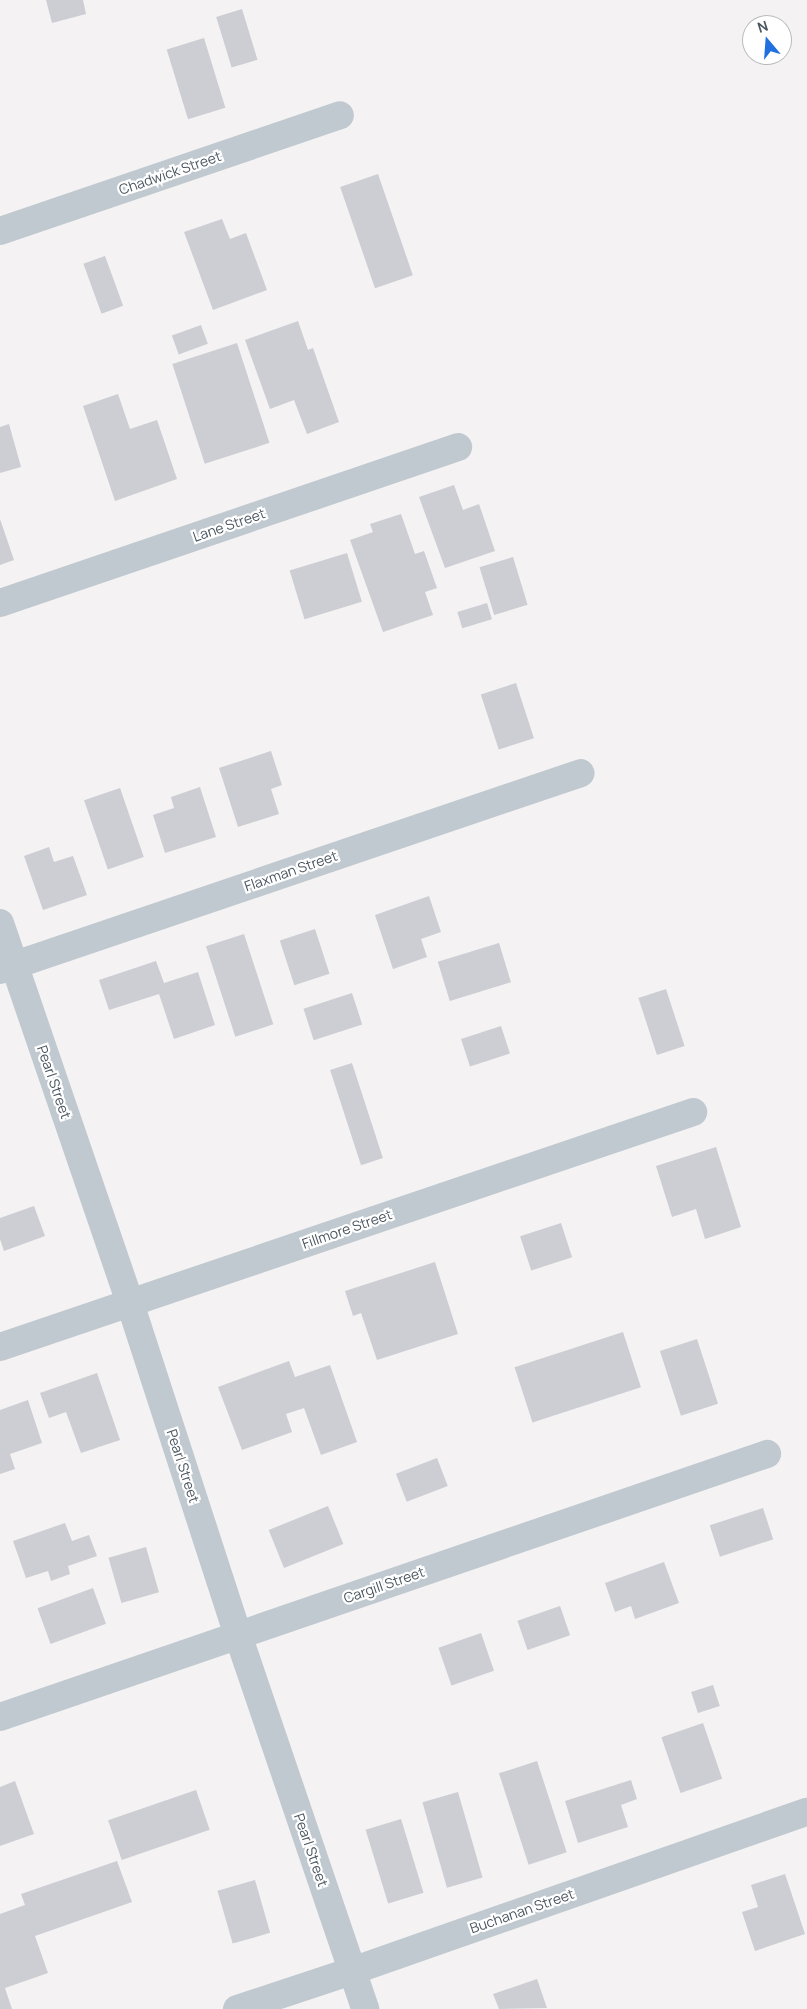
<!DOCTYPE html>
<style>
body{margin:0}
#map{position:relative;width:807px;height:2009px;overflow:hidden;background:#f4f2f2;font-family:Manrope,sans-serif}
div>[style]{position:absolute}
.building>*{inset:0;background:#ccced4;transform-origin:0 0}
.minor>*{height:28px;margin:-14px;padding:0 14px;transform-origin:14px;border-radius:14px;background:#c0c9d0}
span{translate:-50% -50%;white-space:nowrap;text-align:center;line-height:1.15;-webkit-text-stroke:4.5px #fff;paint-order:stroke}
.street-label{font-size:14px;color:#4a555f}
.north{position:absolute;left:742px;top:15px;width:50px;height:50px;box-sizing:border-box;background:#fff;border:1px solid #b7bbbf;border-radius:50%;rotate:342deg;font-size:14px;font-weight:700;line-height:20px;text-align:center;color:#4a555f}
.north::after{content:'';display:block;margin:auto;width:18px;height:22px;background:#2170df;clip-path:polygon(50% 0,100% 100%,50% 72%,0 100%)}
</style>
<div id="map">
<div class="building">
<i style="clip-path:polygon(46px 0,83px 0,86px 14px,52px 23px)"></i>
<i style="left:242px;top:9px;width:53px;height:27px;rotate:73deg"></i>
<i style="left:204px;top:38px;width:73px;height:39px;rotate:73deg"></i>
<i style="left:378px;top:174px;width:107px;height:40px;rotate:71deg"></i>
<i style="clip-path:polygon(222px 219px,230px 239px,246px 233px,267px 290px,213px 310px,184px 232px)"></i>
<i style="left:105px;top:256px;width:53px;height:23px;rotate:70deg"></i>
<i style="clip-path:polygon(298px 321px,308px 350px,313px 348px,339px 422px,307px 434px,294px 400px,270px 409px,245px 340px)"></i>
<i style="left:201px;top:325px;width:20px;height:31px;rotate:70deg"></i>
<i style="left:237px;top:343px;width:105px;height:68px;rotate:72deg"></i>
<i style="clip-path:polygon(118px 394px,130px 429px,157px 420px,177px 479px,115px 501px,83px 406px)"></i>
<i style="clip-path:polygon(9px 424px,21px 467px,0 473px,0 427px)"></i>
<i style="clip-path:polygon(454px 485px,463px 510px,479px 504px,495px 551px,445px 568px,419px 497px)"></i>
<i style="clip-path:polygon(401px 514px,415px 554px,424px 551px,437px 588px,425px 592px,433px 615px,383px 632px,350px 540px,373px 532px,370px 524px)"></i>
<i style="clip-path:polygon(0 519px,14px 560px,0 565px)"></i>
<i style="left:347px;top:553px;width:51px;height:60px;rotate:73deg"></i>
<i style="left:513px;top:557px;width:50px;height:35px;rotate:73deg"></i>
<i style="left:487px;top:603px;width:17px;height:31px;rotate:73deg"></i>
<i style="left:516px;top:683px;width:58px;height:37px;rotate:72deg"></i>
<i style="clip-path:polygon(271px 751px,282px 785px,271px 789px,279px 814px,238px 827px,219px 768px)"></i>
<i style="clip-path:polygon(200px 787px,216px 837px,165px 853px,153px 815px,174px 808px,171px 797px)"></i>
<i style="left:120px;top:788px;width:73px;height:38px;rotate:71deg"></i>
<i style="clip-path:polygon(49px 847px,54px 862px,73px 856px,87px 895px,43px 910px,24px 856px)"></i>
<i style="clip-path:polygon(429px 896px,441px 932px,421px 939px,427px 957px,393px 969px,375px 915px)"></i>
<i style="left:315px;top:929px;width:47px;height:37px;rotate:72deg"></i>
<i style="left:244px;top:934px;width:95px;height:40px;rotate:72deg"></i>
<i style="left:499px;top:943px;width:41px;height:64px;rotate:73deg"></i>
<i style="clip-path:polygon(156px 961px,164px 983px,198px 972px,215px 1025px,174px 1039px,159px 994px,109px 1010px,99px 980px)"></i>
<i style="left:666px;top:989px;width:60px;height:29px;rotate:72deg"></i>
<i style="left:352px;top:993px;width:33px;height:51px;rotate:72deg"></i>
<i style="left:501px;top:1026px;width:29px;height:42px;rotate:72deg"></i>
<i style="left:352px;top:1063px;width:100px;height:23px;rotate:72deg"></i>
<i style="clip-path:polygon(716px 1147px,741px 1227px,705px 1239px,696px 1209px,672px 1217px,656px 1166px)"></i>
<i style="clip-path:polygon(34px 1206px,45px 1236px,4px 1251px,0 1239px,0 1218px)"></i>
<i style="left:561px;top:1223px;width:36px;height:43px;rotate:72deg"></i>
<i style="clip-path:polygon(435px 1262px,458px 1334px,377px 1360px,361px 1313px,353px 1316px,345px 1291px)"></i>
<i style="left:623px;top:1332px;width:58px;height:114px;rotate:72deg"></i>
<i style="left:697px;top:1339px;width:68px;height:39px;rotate:72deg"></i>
<i style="clip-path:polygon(289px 1361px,295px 1377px,330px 1365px,357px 1442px,321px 1455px,304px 1408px,286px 1414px,292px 1432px,242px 1450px,218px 1387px)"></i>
<i style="clip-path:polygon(97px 1373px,120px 1440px,81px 1453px,66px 1412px,49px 1418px,40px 1393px)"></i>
<i style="clip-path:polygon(28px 1400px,42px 1443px,10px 1454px,15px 1469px,0 1474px,0 1410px)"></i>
<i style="left:437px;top:1458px;width:30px;height:44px;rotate:69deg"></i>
<i style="left:328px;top:1506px;width:41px;height:64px;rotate:68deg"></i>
<i style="left:763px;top:1508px;width:33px;height:56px;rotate:72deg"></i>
<i style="clip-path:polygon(65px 1523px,72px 1541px,89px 1535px,97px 1556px,68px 1566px,70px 1574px,51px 1581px,48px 1571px,26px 1578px,13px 1541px)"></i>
<i style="left:146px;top:1547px;width:47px;height:39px;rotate:74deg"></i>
<i style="clip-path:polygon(664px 1562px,679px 1603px,635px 1619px,631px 1606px,615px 1612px,605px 1583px)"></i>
<i style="left:93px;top:1588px;width:38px;height:59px;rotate:70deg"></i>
<i style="left:560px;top:1606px;width:31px;height:45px;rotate:71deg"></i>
<i style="left:481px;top:1633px;width:40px;height:45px;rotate:71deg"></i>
<i style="left:713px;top:1685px;width:22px;height:23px;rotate:72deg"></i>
<i style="left:703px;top:1723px;width:59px;height:44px;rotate:71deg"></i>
<i style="left:537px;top:1761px;width:96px;height:40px;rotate:72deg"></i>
<i style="clip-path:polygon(631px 1780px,637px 1799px,621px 1805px,628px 1827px,578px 1843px,565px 1801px)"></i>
<i style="clip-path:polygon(15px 1781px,34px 1834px,0 1846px,0 1787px)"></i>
<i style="left:196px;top:1790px;width:42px;height:93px;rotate:71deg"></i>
<i style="left:458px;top:1792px;width:89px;height:37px;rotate:74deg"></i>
<i style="left:401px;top:1819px;width:77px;height:37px;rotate:73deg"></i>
<i style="clip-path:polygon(117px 1861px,132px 1902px,35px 1936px,48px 1973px,5px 1988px,12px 2009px,0 2009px,0 1914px,25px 1905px,21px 1894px)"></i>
<i style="clip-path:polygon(785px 1874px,805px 1934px,755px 1951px,742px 1912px,758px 1907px,751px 1885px)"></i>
<i style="left:255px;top:1880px;width:55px;height:39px;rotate:74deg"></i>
<i style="clip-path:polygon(537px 1979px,547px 2008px,499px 2009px,493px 1994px)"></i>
</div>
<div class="minor">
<i style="left:0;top:231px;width:359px;rotate:-18.8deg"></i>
<i style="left:0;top:603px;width:484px;rotate:-18.8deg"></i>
<i style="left:0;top:923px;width:402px;rotate:71.1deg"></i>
<i style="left:130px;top:1303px;width:349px;rotate:72deg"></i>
<i style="left:238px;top:1635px;width:395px;rotate:71.2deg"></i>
<i style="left:0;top:970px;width:613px;rotate:-18.73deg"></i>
<i style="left:0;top:1347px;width:732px;rotate:-18.73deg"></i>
<i style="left:0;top:1717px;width:811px;rotate:-18.93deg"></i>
<i style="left:237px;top:2009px;width:121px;rotate:-18.3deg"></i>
<i style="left:352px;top:1971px;width:482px;rotate:-19.3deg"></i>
</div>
<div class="street-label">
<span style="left:170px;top:173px;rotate:-19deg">Chadwick Street</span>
<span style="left:229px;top:525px;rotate:-19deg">Lane Street</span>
<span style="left:291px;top:871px;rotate:-19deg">Flaxman Street</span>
<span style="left:54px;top:1082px;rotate:71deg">Pearl Street</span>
<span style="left:347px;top:1229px;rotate:-19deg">Fillmore Street</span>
<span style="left:183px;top:1466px;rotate:72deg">Pearl Street</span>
<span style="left:384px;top:1585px;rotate:-19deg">Cargill Street</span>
<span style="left:311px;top:1850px;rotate:71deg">Pearl Street</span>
<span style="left:522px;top:1911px;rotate:-19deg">Buchanan Street</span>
</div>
<div class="north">N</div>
</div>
